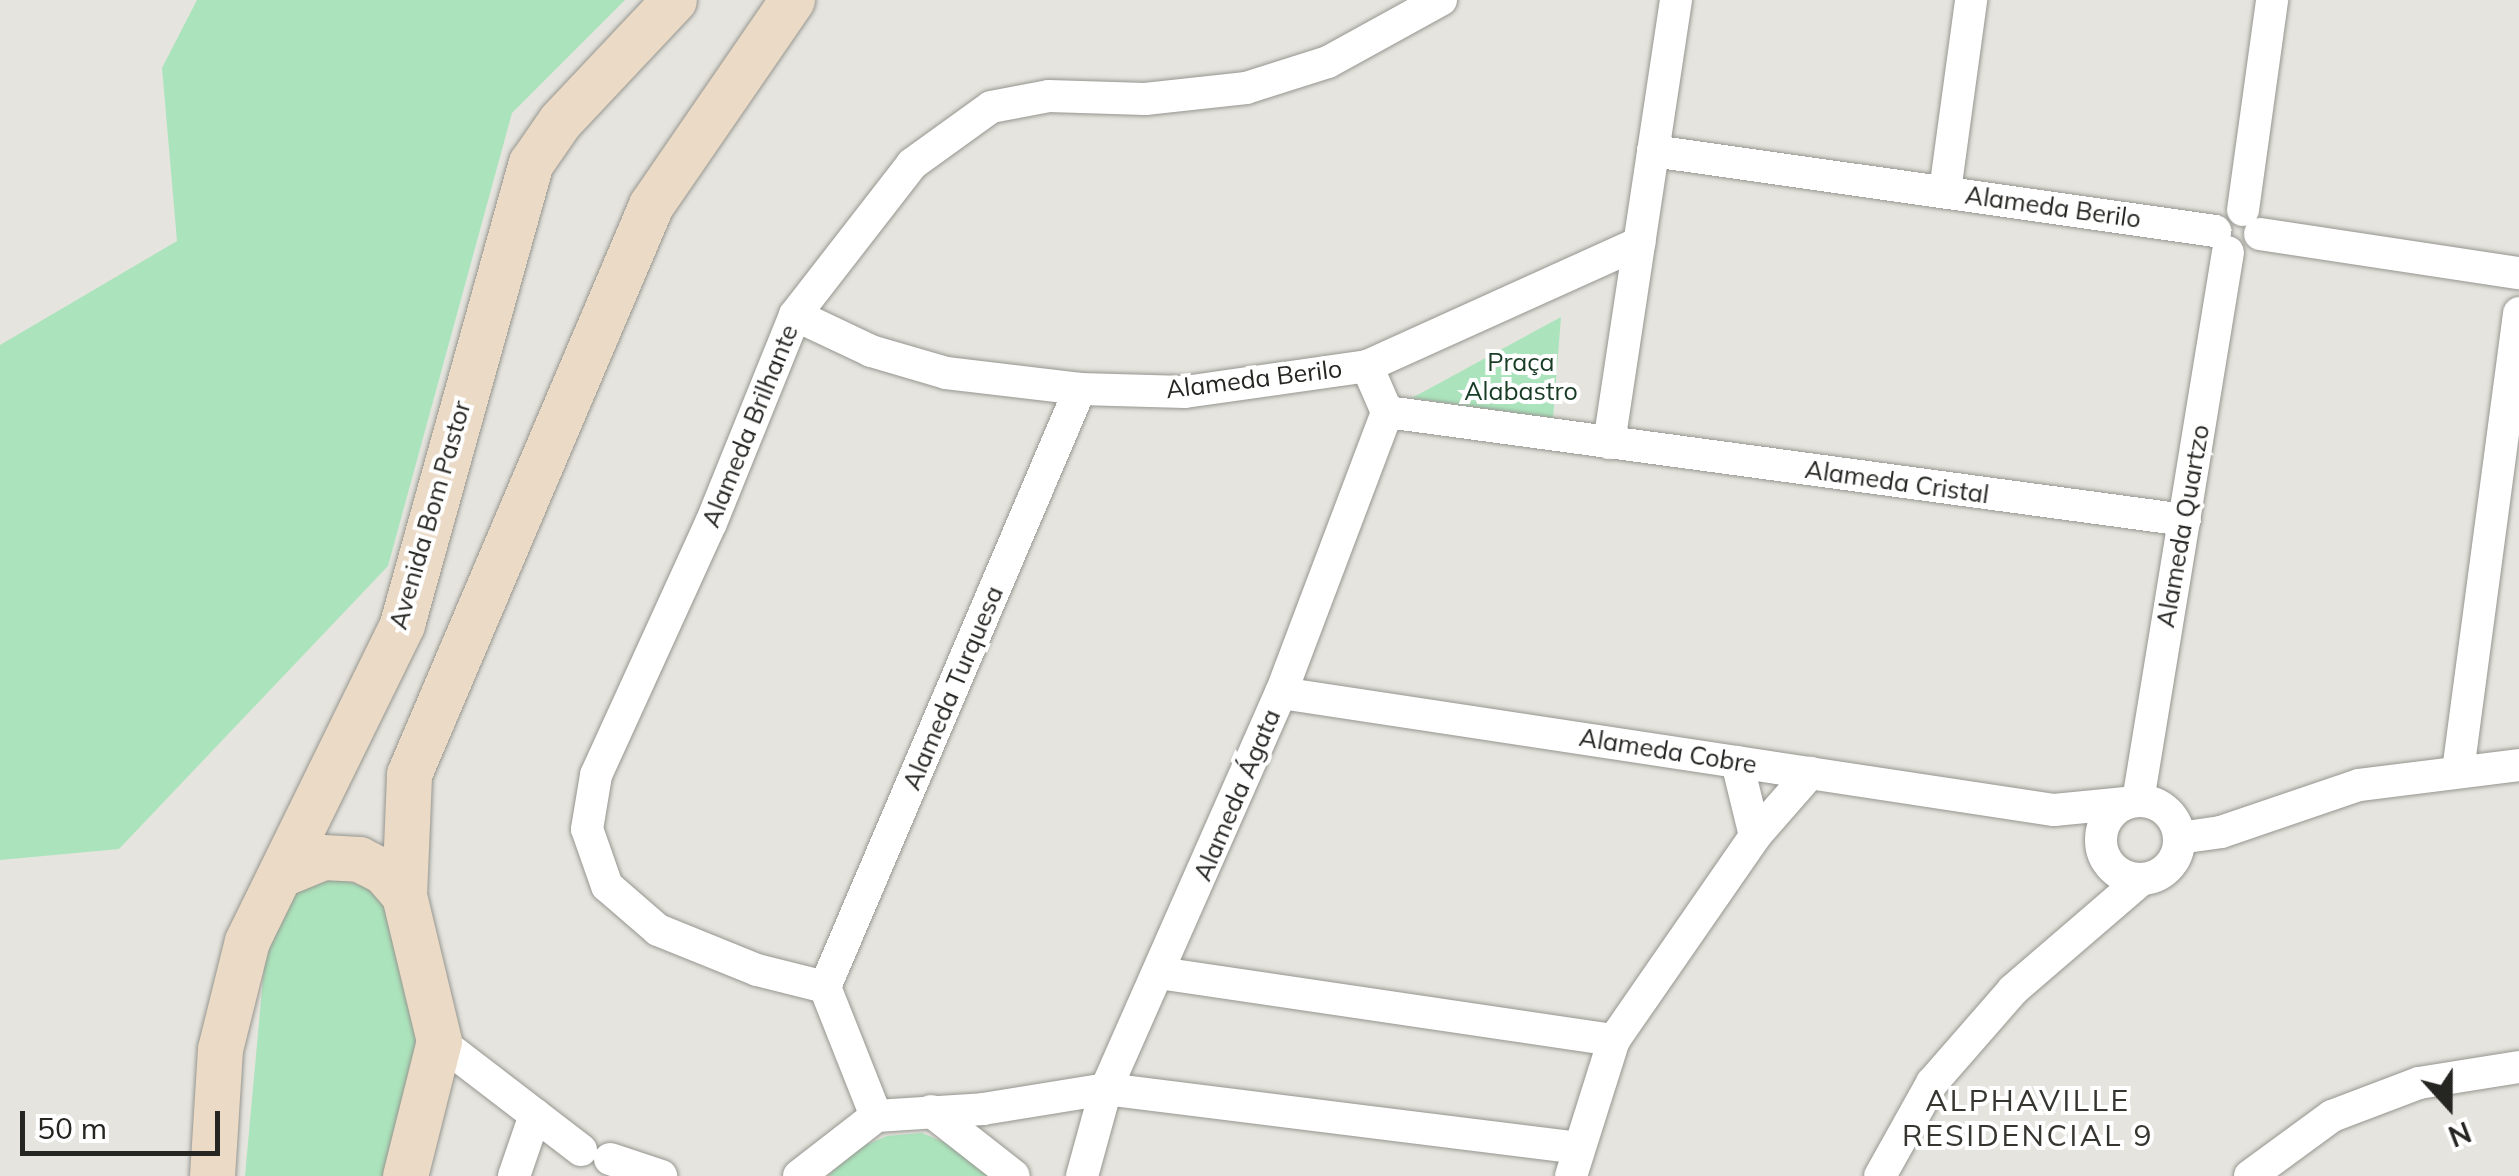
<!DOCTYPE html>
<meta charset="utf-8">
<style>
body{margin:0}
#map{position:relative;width:2519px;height:1176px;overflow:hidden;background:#e5e4de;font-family:Mulish,sans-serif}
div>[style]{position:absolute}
.green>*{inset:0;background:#abe4bc}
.roads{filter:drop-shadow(0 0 2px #969690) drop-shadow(0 0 2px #969690)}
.street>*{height:32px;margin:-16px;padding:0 16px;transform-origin:16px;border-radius:16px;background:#fff}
.street>.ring{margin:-16px;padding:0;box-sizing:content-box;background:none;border:32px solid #fff;border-radius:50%}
.secondary>*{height:45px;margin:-22.5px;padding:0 22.5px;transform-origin:22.5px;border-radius:22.5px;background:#ebdac6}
span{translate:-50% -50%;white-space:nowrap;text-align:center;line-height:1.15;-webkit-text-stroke:8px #fff;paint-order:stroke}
.street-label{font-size:25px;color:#252522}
.park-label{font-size:25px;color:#193c26}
.quarter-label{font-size:30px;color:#363530;letter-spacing:2.5px}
.north{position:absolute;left:2399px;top:1056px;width:100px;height:100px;-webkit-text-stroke:8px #fff;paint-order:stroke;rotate:159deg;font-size:28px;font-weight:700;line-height:40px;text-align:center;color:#252522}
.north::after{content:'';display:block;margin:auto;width:35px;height:45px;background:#252522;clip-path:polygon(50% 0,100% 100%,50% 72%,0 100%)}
.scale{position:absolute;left:20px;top:1111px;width:200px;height:45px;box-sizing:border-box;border:5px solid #252522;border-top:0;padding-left:12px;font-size:30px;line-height:35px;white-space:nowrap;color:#252522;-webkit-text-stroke:8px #fff;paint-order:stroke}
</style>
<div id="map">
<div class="green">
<i style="clip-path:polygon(197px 0,625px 0,512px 113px,388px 566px,119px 849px,0 860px,0 345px,177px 241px,162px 68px)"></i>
<i style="clip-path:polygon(1561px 317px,1553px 418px,1412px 398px)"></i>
<i style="clip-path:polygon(341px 879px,392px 896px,419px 1024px,391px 1176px,245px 1176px,265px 957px,301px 881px)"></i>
<i style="clip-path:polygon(922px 1133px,960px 1149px,994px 1176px,828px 1176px,857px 1149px,887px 1136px)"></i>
</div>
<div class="roads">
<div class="street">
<i style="left:1653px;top:151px;width:568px;rotate:8.1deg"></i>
<i style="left:1945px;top:191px;width:193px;rotate:-82.2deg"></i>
<i style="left:2243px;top:210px;width:212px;rotate:-82.1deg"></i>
<i style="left:2260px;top:234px;width:262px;rotate:8.6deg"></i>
<i style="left:795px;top:315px;width:84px;rotate:25.3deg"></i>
<i style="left:871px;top:351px;width:78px;rotate:16.3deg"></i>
<i style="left:946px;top:373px;width:135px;rotate:6.8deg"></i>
<i style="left:1080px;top:389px;width:105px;rotate:1.6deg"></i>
<i style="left:1185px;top:392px;width:184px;rotate:-8.1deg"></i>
<i style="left:1367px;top:366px;width:299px;rotate:-24.3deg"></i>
<i style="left:1367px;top:366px;width:50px;rotate:66.5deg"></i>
<i style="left:1387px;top:412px;width:805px;rotate:7.71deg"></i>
<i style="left:1609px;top:443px;width:448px;rotate:-81.4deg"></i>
<i style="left:1281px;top:693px;width:782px;rotate:8.61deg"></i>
<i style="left:2054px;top:810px;width:72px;rotate:-5.6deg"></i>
<i style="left:1737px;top:762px;width:76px;rotate:76.3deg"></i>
<i style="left:2458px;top:771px;width:462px;rotate:-82.4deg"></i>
<i class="ring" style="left:2101px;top:801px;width:46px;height:46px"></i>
<i style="left:2138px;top:801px;width:556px;rotate:-80.69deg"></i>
<i style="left:2179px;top:838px;width:42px;rotate:-8.1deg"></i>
<i style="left:2221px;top:832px;width:146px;rotate:-18.8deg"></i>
<i style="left:2359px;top:785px;width:161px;rotate:-7.1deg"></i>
<i style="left:1159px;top:973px;width:460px;rotate:8.4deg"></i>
<i style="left:825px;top:987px;width:650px;rotate:-66.91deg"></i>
<i style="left:439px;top:1041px;width:179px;rotate:37.5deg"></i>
<i style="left:931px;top:1111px;width:105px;rotate:38.1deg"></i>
<i style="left:876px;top:1116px;width:139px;rotate:-111.6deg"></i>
<i style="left:825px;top:987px;width:70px;rotate:-166deg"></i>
<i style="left:757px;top:970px;width:107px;rotate:-158deg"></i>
<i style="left:658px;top:930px;width:67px;rotate:-139.2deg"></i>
<i style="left:607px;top:886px;width:60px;rotate:-109.3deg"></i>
<i style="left:587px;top:829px;width:55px;rotate:-80.5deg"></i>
<i style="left:596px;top:775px;width:277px;rotate:-65.5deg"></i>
<i style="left:711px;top:523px;width:224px;rotate:-68deg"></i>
<i style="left:795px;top:315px;width:191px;rotate:-52.2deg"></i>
<i style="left:912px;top:164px;width:97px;rotate:-35.8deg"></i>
<i style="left:991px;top:107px;width:59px;rotate:-10.7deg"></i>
<i style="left:1049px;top:96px;width:96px;rotate:1.8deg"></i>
<i style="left:1145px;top:99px;width:102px;rotate:-6.2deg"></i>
<i style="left:1246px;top:88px;width:86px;rotate:-17.6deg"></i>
<i style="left:1328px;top:62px;width:129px;rotate:-28.8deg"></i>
<i style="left:610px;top:1159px;width:54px;rotate:18.4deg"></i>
<i style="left:514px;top:1176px;width:65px;rotate:-71deg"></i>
<i style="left:799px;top:1176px;width:98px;rotate:-37.9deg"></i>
<i style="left:876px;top:1116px;width:107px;rotate:-3.7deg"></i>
<i style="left:983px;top:1109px;width:125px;rotate:-9.2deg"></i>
<i style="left:1106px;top:1089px;width:476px;rotate:7.1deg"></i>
<i style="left:1082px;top:1176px;width:90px;rotate:-74.6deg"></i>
<i style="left:1106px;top:1089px;width:433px;rotate:-66.2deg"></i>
<i style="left:1281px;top:693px;width:300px;rotate:-69.3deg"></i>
<i style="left:1571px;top:1176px;width:143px;rotate:-72.5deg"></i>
<i style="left:1614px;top:1040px;width:248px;rotate:-55.3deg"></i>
<i style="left:1755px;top:836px;width:84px;rotate:-48.9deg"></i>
<i style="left:1880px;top:1176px;width:107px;rotate:-60.8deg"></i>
<i style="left:1932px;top:1083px;width:123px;rotate:-48.9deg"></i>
<i style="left:2013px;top:990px;width:170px;rotate:-40.7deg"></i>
<i style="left:2250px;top:1176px;width:102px;rotate:-36.2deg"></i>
<i style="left:2332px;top:1116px;width:93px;rotate:-20.8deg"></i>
<i style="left:2419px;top:1083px;width:101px;rotate:-9.1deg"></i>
</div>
<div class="secondary">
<i style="left:282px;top:874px;width:44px;rotate:-22.5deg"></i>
<i style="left:323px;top:857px;width:36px;rotate:3deg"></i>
<i style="left:359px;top:859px;width:28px;rotate:27deg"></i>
<i style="left:384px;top:872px;width:30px;rotate:49deg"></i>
<i style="left:212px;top:1176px;width:127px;rotate:-86.4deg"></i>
<i style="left:220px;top:1049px;width:111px;rotate:-76deg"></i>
<i style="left:247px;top:941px;width:353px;rotate:-63.9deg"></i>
<i style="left:402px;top:624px;width:479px;rotate:-74.4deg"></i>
<i style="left:531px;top:163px;width:51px;rotate:-55.4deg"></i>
<i style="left:560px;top:121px;width:166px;rotate:-46.7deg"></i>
<i style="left:405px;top:1176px;width:139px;rotate:-75.9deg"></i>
<i style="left:439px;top:1041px;width:150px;rotate:-103.5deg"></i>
<i style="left:404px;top:895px;width:121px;rotate:-87.6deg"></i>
<i style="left:409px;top:774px;width:618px;rotate:-66.96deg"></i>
<i style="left:651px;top:205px;width:249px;rotate:-55.5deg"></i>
</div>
</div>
<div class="street-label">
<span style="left:2053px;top:207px;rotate:8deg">Alameda Berilo</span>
<span style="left:1254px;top:379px;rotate:-7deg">Alameda Berilo</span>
<span style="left:750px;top:426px;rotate:-68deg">Alameda Brilhante</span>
<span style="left:1897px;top:482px;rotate:8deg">Alameda Cristal</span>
<span style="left:430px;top:515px;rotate:-74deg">Avenida Bom Pastor</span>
<span style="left:2183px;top:526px;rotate:-80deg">Alameda Quartzo</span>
<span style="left:953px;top:688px;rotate:-67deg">Alameda Turquesa</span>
<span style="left:1668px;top:751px;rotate:9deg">Alameda Cobre</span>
<span style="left:1237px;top:795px;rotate:-67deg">Alameda Ágata</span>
</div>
<div class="park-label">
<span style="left:1521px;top:377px">Praça<br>Alabastro</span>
</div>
<div class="quarter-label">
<span style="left:2028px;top:1117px">ALPHAVILLE<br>RESIDENCIAL 9</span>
</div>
<div class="north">N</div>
<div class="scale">50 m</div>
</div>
